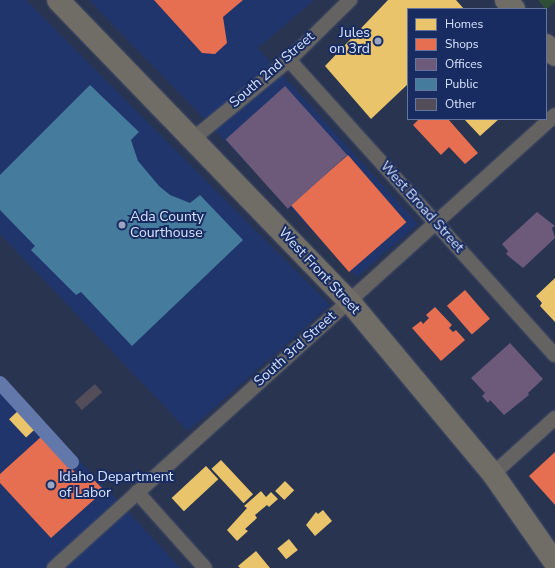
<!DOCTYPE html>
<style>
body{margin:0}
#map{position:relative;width:555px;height:568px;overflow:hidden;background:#293451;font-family:"Nunito Sans",sans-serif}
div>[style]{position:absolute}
.built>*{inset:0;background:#20356c}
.green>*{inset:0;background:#2f4e36}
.homes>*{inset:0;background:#e9c46a;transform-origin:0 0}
.shops>*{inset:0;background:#e76f51;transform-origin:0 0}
.offices>*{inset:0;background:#6d597a;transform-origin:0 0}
.public>*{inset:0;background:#457b9d}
.canal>*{height:14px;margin:-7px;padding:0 7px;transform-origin:7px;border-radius:7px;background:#6378aa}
.building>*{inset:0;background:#534d59;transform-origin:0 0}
.roads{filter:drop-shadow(0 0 1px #454e66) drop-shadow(0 0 1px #454e66)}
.street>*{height:14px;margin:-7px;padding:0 7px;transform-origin:7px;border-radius:7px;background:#646361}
.primary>*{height:22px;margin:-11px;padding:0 11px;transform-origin:11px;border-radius:11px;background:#706c66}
.dots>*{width:11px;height:11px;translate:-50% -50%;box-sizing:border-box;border:2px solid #192c61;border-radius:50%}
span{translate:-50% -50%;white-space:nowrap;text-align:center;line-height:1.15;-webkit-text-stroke:4px #192c61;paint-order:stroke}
.poi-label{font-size:14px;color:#d7e3fe}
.right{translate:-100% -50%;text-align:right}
.left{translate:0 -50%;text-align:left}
.street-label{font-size:14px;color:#d7e3fe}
.legend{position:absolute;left:407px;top:8px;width:140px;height:112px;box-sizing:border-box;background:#192c61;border:1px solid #6575a0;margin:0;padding:5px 7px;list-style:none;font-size:12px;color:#d7e3fe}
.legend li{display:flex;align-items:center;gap:8px;height:20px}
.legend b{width:20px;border:1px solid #6575a0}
</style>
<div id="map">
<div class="built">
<i style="clip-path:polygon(0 0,26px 0,330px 305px,188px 431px,0 234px)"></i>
<i style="clip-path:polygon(89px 0,314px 0,258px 48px,418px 224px,357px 277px)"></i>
<i style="clip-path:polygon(0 378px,139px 523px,180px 568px,0 568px)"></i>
</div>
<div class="green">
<i style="clip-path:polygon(538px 0,555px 0,555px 2px,546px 10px)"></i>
</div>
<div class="homes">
<i style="clip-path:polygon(388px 0,456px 0,464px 9px,408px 9px,408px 84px,371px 119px,325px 66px)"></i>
<i style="clip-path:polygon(464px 119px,499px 119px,480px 136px)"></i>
<i style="clip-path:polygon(555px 278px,555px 322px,540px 306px,542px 303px,536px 296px)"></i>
<i style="left:20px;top:409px;width:25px;height:15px;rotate:47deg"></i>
<i style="left:221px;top:460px;width:47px;height:13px;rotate:47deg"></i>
<i style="left:206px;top:466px;width:18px;height:47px;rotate:47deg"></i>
<i style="left:285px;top:481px;width:13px;height:14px;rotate:45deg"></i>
<i style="clip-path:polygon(261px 491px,266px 497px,271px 492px,278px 499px,269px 507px,267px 505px,255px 515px,257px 518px,245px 529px,248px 531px,237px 541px,227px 530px,247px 508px,244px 506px)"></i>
<i style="clip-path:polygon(323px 510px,332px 521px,315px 536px,306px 525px,316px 512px,318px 514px)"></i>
<i style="left:289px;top:539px;width:14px;height:15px;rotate:51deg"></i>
<i style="clip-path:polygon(256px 551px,270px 568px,240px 568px,238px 566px)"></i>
</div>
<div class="shops">
<i style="clip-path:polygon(154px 0,243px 0,223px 17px,227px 43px,215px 54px,202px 53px)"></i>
<i style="clip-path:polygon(419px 119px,448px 119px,478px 153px,465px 164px,449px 147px,441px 155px,413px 125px)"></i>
<i style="left:348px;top:155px;width:89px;height:76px;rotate:49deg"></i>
<i style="left:465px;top:290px;width:38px;height:24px;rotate:49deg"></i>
<i style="clip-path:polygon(435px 307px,452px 325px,449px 328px,453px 332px,456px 330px,465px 340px,441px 361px,412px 328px,421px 321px,423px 324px,429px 318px,426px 315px)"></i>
<i style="clip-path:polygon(42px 436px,83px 481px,89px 475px,102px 488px,95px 494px,97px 497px,51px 538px,0 483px,0 474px)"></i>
<i style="clip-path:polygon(555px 452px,555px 505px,529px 476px)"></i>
</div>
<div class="offices">
<i style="left:285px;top:86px;width:93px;height:80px;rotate:48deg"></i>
<i style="clip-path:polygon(537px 212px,555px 226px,552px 228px,555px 238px,523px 268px,506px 254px,508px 251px,502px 244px)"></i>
<i style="clip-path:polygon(510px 343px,543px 379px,528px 393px,529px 395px,504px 415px,490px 400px,488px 403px,482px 396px,485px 393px,471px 378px)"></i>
</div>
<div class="public">
<i style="clip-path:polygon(90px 85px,139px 132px,131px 140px,138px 161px,159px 186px,170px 195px,190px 203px,200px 195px,243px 240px,132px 346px,81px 292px,76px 295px,31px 250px,35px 246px,0 210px,0 175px)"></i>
</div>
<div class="canal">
<i style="left:0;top:383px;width:107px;rotate:47.7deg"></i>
</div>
<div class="building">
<i style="left:95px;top:384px;width:11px;height:27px;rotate:49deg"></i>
</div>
<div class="roads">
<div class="street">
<i style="left:289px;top:60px;width:397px;rotate:48deg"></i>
<i style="left:193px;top:139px;width:124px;rotate:-39.5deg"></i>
<i style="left:289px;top:60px;width:86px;rotate:-44.5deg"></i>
<i style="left:493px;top:474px;width:84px;rotate:-42.1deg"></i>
<i style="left:137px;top:492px;width:102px;rotate:48.2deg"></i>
<i style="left:54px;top:568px;width:675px;rotate:-42.12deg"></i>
</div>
<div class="primary">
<i style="left:58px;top:0;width:419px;rotate:46deg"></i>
<i style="left:349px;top:301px;width:225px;rotate:50.2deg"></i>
<i style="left:493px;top:474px;width:108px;rotate:55.1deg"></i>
<i style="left:506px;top:0;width:12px;rotate:48deg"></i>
<i style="left:546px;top:45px;width:13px;rotate:48deg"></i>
</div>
</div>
<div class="dots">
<i style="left:378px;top:41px;background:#9aa6c1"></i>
<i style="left:122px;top:225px;background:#9aa6c1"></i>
<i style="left:51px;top:485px;background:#9aa6c1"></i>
</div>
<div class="poi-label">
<span class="right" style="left:370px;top:41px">Jules<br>on 3rd</span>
<span class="left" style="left:130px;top:225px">Ada County<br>Courthouse</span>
<span class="left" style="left:59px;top:485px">Idaho Department<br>of Labor</span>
</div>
<div class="street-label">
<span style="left:272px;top:70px;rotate:-41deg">South 2nd Street</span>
<span style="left:422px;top:207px;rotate:48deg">West Broad Street</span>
<span style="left:319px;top:271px;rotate:47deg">West Front Street</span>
<span style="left:295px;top:349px;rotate:-42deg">South 3rd Street</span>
</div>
<ul class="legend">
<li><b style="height:11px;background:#e9c46a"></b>Homes</li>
<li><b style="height:11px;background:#e76f51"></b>Shops</li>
<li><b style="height:11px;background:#6d597a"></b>Offices</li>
<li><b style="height:11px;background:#457b9d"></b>Public</li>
<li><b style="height:11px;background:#534d59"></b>Other</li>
</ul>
</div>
